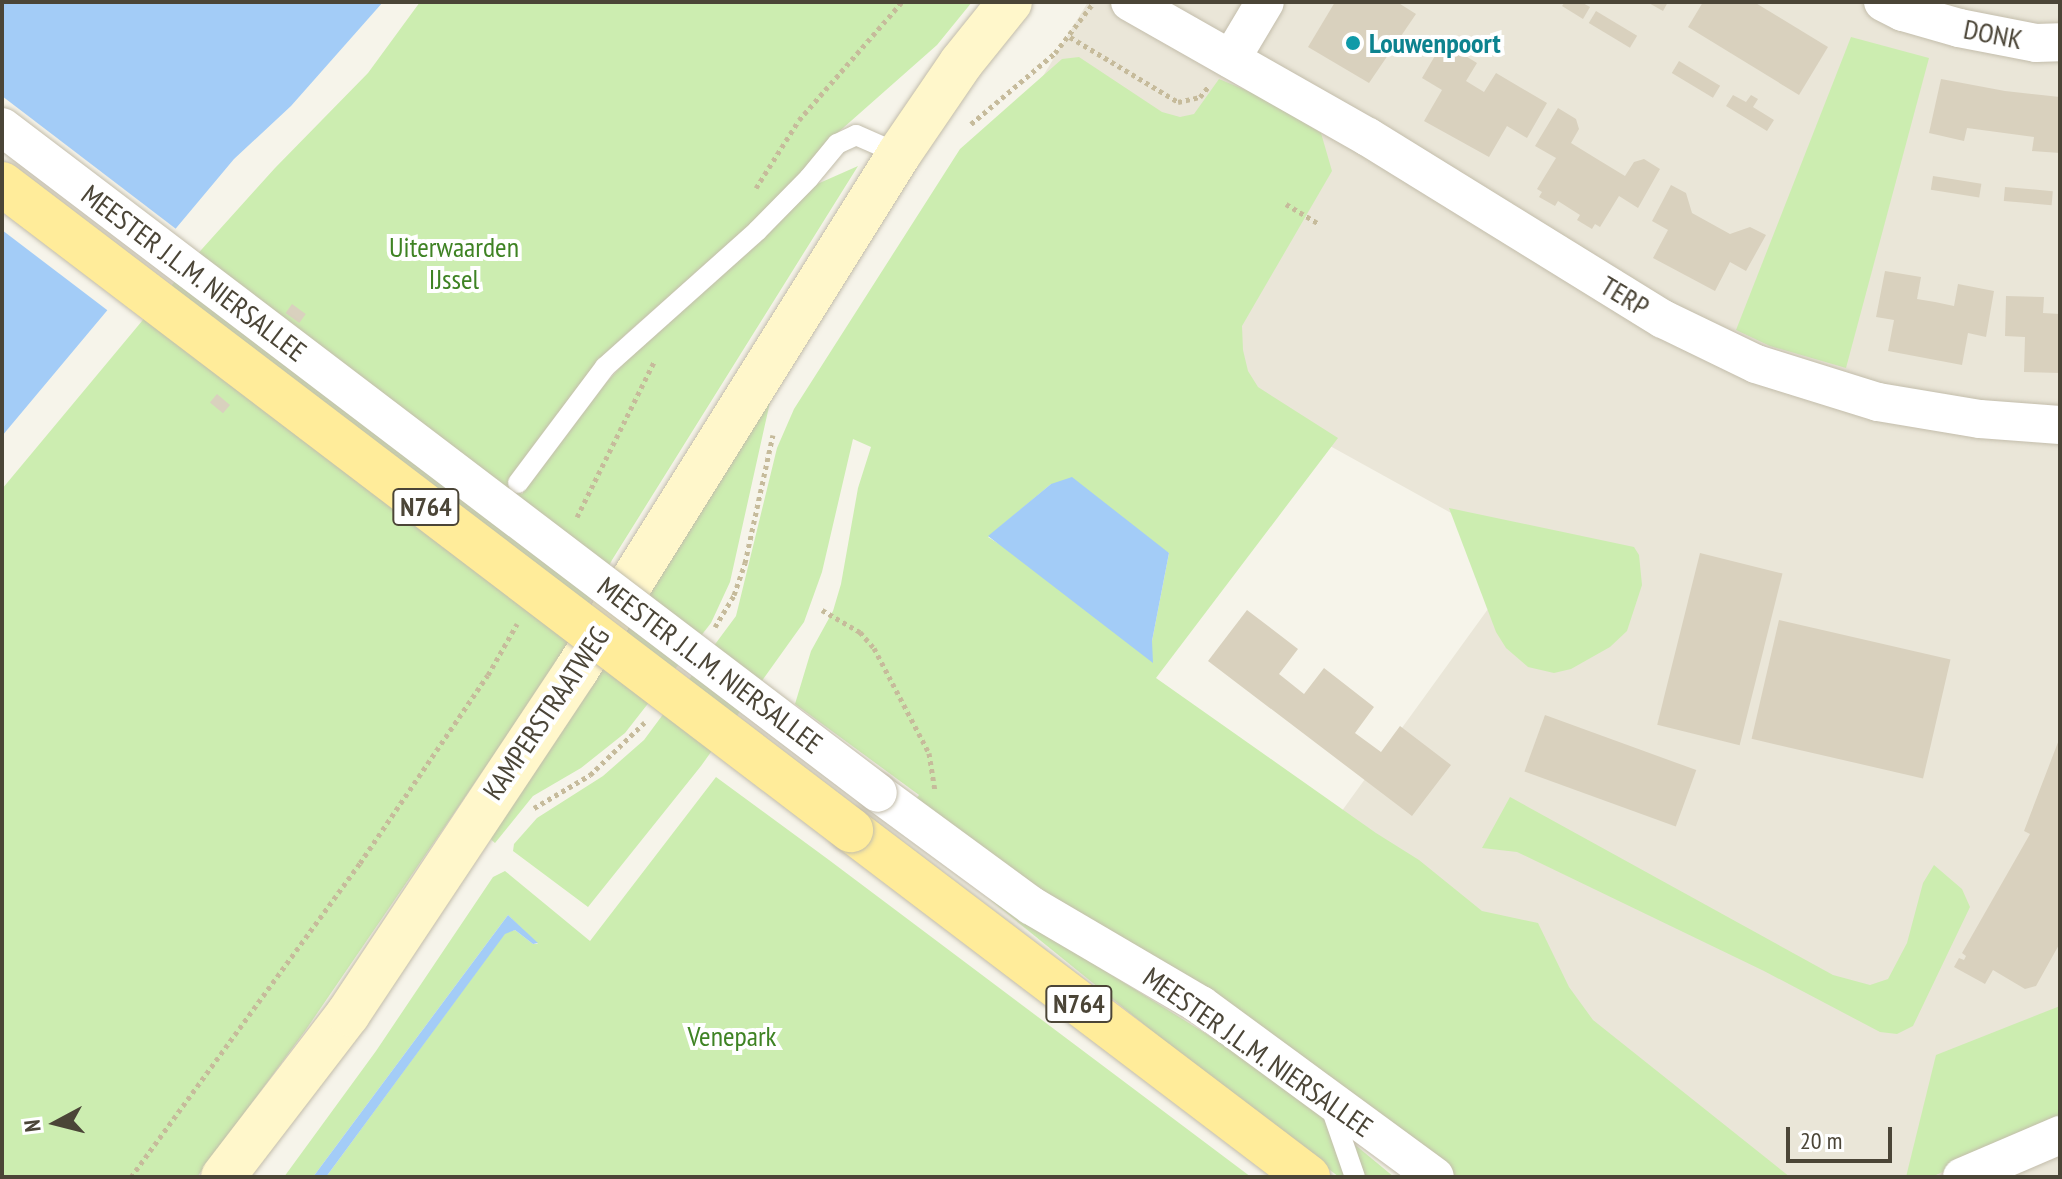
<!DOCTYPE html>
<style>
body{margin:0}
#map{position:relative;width:2062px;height:1179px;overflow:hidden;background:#f6f4ea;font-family:"PT Sans Narrow",sans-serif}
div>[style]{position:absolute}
.residential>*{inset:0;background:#eae6d8}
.green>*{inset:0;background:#ccedb0}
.water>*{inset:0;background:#a3ccf7}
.pier>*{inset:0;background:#f6f4ea}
.building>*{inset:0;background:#d9d1be;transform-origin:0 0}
.path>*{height:5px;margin-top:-2.5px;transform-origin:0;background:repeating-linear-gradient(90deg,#c6bb9b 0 4px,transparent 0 8px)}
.roads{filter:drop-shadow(0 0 2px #c3bdab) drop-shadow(0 0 2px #c3bdab)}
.service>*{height:20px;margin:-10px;padding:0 10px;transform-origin:10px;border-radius:10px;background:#fff}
.minor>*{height:38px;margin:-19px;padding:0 19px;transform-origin:19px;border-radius:19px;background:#fff}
.secondary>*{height:44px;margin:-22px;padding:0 22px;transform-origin:22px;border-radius:22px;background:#fff7cb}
.primary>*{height:44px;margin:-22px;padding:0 22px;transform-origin:22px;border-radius:22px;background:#ffec9a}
.bridges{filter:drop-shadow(0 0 2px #c3bdab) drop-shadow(0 0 2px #c3bdab)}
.minor-bridge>*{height:38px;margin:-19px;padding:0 19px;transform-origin:19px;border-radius:19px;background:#fff}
.primary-bridge>*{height:44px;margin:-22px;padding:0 22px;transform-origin:22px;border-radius:22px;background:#ffec9a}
.dots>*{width:22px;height:22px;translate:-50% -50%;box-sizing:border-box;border:4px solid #fff;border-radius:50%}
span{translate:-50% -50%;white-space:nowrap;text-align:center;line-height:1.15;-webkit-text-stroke:8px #fff;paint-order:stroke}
.shield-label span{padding:2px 6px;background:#fff;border:2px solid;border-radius:6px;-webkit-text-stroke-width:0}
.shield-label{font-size:26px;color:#4b4537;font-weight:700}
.street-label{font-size:28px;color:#4b4537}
.culture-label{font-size:28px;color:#0d838f;font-weight:700}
.left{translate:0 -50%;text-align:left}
.park-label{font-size:28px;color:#3f8324}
.frame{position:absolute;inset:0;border:4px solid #4b4537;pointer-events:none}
.north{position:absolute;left:16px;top:1083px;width:80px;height:80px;-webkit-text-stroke:6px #fff;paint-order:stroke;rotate:263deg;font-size:22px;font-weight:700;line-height:32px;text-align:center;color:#4b4537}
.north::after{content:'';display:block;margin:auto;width:28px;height:36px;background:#4b4537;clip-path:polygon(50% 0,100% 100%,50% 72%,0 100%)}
.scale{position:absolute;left:1786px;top:1127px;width:106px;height:36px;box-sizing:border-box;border:4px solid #4b4537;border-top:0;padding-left:10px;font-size:24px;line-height:28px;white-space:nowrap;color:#4b4537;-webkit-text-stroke:6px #fff;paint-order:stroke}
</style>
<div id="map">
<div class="residential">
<i style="clip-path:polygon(1088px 2px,2060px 2px,2060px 1177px,1771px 1177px,1331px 826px,1527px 555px,947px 234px)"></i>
</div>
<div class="green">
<i style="clip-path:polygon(420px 2px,972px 2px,937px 45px,834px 136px,800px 176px,742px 232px,624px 336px,589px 374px,508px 482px,522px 494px,603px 386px,637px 349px,815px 185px,858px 166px,612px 560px,560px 658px,305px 1031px,197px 1177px,2px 1177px,2px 489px,202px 249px,275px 168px,368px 73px)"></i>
<i style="clip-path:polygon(1851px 37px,1929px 58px,1846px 368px,1770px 346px,1736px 330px)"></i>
<i style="clip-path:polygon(evenodd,1079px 57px,1162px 112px,1180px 117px,1194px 114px,1219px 79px,1262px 97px,1321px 133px,1332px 171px,1242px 326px,1243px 350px,1248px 371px,1258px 387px,1338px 438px,1156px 678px,1376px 833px,1419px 860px,1482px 911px,1538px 923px,1569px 987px,1593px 1020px,1790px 1177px,1457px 1177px,1297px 1052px,1213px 1004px,913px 803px,919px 795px,795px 704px,811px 651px,833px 611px,841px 584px,858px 488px,871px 447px,853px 439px,822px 572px,804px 622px,701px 766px,588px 907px,513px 851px,514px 844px,537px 818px,603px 776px,644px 740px,736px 616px,777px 448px,794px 409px,960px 149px,1062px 59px,1079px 57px,1051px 484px,1169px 553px,1152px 641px,988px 537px,1051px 484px)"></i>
<i style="clip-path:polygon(772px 393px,730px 582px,711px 623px,625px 733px,581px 768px,533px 796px,495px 843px,487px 836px)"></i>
<i style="clip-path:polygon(1449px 508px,1634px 547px,1639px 555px,1642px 585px,1627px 631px,1610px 647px,1571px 669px,1554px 673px,1528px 667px,1506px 648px,1496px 632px)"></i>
<i style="clip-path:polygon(716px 777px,829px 860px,1251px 1177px,326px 1177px,505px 933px,515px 930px,533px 944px,538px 944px,508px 915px,313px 1177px,284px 1177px,376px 1051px,493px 877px,505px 871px,590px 941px)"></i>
<i style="clip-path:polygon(1510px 797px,1833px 975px,1870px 985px,1888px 979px,1907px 943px,1923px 883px,1934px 865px,1962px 889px,1970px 907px,1913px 1026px,1897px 1034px,1880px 1032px,1764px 971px,1517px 852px,1482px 848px)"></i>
<i style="clip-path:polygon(988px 898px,1266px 1071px,1394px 1177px,1339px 1177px,1199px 1069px)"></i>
<i style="clip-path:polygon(2060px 1006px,2060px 1123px,1931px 1177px,1906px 1177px,1936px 1055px)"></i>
</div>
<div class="water">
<i style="clip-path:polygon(2px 2px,383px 2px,291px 106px,234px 159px,2px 436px)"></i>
<i style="clip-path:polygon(1072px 477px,1169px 553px,1152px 641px,1153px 663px,988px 536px,1051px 484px)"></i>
<i style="clip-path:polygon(508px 915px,538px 943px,533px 944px,515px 930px,505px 934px,326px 1177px,313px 1177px)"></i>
</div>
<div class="pier">
<i style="clip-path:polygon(2px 96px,180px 232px,111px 313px,2px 230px)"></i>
</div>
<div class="building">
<i style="clip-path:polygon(1335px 2px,1397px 2px,1416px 14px,1369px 83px,1308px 47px)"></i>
<i style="clip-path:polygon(1565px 2px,1581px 2px,1590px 7px,1583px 19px,1562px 6px)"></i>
<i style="clip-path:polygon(1647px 2px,1668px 2px,1663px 11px)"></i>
<i style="clip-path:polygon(1703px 2px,1754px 2px,1828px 47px,1799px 95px,1688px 27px)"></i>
<i style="left:1596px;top:11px;width:48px;height:14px;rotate:31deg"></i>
<i style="clip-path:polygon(1443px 42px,1477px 63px,1466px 81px,1484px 92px,1496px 73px,1547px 103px,1527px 138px,1507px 126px,1489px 157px,1424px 121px,1442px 90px,1422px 78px)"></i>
<i style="left:1679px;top:61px;width:48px;height:14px;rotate:31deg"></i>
<i style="clip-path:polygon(1941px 79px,2005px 91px,2060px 97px,2060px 153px,2032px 151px,2034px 137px,1967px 128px,1964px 141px,1929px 133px)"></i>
<i style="clip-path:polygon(1733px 95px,1746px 102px,1751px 95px,1758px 99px,1753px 107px,1774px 120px,1767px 131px,1726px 106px)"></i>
<i style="clip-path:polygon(1558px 108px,1576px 119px,1579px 129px,1571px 143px,1597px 159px,1625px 176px,1634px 162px,1644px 159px,1660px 169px,1638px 208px,1619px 196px,1600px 227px,1595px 224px,1592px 229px,1577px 220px,1580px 215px,1558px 201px,1555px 206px,1539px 197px,1542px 192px,1537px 189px,1556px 158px,1535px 146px)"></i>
<i style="left:1933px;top:176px;width:49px;height:14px;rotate:9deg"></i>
<i style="clip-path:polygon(1671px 185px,1686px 193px,1692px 213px,1730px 234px,1750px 227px,1766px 235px,1746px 271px,1730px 262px,1715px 291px,1653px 258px,1668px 230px,1652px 221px)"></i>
<i style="left:2005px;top:187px;width:48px;height:14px;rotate:5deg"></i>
<i style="clip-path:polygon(1885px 271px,1921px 277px,1917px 299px,1935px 302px,1954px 306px,1958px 284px,1994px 291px,1986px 337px,1968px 333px,1962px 365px,1888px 351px,1894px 320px,1876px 317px)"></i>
<i style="clip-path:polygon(2006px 296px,2044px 297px,2043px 313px,2060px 314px,2060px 373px,2024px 372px,2025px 337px,2005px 336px)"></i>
<i style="left:292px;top:304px;width:17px;height:11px;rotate:36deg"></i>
<i style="left:217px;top:394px;width:17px;height:11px;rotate:40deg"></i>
<i style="left:1700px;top:553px;width:85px;height:177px;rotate:14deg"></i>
<i style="clip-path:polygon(1247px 610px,1298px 649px,1279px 674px,1304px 694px,1324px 668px,1374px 707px,1355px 733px,1381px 752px,1400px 726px,1451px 765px,1412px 816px,1208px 661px)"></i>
<i style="left:1779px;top:620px;width:176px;height:122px;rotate:13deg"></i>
<i style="left:1545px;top:715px;width:161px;height:60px;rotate:20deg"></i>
<i style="clip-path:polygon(2060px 737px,2060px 943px,2036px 986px,2025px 989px,1993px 970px,1985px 984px,1954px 967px,1959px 958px,1964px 960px,1966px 956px,1962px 953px,2030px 834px,2024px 831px)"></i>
</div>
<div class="path">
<i style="left:1070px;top:37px;width:126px;rotate:31deg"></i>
<i style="left:1178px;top:102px;width:23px;rotate:-13deg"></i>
<i style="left:1200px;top:97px;width:14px;rotate:-51deg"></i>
<i style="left:971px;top:124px;width:110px;rotate:-40.2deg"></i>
<i style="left:1055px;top:53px;width:64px;rotate:-52.6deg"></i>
<i style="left:756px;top:188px;width:80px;rotate:-57.7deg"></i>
<i style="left:799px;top:120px;width:157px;rotate:-48.9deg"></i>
<i style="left:1286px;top:204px;width:37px;rotate:31deg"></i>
<i style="left:577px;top:517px;width:173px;rotate:-63.6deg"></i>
<i style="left:822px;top:610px;width:44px;rotate:30.1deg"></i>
<i style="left:860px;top:632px;width:21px;rotate:49deg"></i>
<i style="left:874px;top:648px;width:119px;rotate:62.4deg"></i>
<i style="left:929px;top:753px;width:38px;rotate:81deg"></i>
<i style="left:715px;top:627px;width:37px;rotate:-59deg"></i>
<i style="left:734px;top:595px;width:34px;rotate:-71deg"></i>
<i style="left:745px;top:563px;width:131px;rotate:-77.7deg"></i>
<i style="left:534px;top:808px;width:65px;rotate:-30.5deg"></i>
<i style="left:590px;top:775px;width:76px;rotate:-43.9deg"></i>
<i style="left:131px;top:1177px;width:389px;rotate:-53.9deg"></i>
<i style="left:360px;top:863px;width:227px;rotate:-55.8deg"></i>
<i style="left:488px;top:675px;width:59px;rotate:-60.4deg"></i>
</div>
<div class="roads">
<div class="service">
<i style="left:518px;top:483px;width:145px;rotate:-53.1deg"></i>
<i style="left:605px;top:367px;width:204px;rotate:-41.8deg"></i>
<i style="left:757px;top:231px;width:74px;rotate:-45.5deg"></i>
<i style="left:809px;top:178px;width:44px;rotate:-50.5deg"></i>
<i style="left:837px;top:144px;width:21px;rotate:-25deg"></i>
<i style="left:856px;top:135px;width:47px;rotate:23.8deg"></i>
<i style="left:1330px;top:1105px;width:76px;rotate:70.9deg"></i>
</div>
<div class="minor">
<i style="left:1130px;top:2px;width:274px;rotate:29.6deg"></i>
<i style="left:1368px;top:137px;width:347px;rotate:31.7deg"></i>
<i style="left:1663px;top:319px;width:103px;rotate:25.8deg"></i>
<i style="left:1756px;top:364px;width:128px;rotate:17.3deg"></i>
<i style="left:1878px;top:402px;width:103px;rotate:9.5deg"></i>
<i style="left:1980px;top:419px;width:80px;rotate:4.3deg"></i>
<i style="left:1883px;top:2px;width:22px;rotate:27deg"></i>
<i style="left:1903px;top:12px;width:58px;rotate:15.9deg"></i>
<i style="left:1959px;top:28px;width:78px;rotate:11deg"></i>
<i style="left:2036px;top:43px;width:24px;rotate:-2deg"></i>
<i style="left:1231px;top:59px;width:66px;rotate:-59.2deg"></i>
<i style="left:878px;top:793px;width:191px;rotate:36.3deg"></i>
<i style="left:1032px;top:906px;width:196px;rotate:30.4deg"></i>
<i style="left:1201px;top:1005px;width:290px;rotate:36.3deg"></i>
<i style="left:1962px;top:1177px;width:107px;rotate:-23.2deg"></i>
</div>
<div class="secondary">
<i style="left:223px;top:1177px;width:205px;rotate:-52.5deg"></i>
<i style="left:348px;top:1014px;width:412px;rotate:-56.4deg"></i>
<i style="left:576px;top:671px;width:610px;rotate:-58deg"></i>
<i style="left:899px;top:154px;width:110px;rotate:-55.7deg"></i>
<i style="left:961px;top:63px;width:78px;rotate:-51.2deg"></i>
</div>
<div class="primary">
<i style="left:851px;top:830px;width:574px;rotate:37.21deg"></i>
</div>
</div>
<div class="bridges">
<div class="minor-bridge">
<i style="left:2px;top:127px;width:1100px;rotate:37.24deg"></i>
</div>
<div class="primary-bridge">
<i style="left:2px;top:184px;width:1067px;rotate:37.27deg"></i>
</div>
</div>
<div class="dots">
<i style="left:1353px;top:43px;background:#0f9aa8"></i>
</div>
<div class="shield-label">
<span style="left:426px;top:507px">N764</span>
<span style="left:1079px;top:1004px">N764</span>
</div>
<div class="street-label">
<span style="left:1993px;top:34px;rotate:11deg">DONK</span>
<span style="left:194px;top:273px;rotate:37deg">MEESTER J.L.M. NIERSALLEE</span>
<span style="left:1625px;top:296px;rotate:31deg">TERP</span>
<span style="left:710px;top:665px;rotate:37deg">MEESTER J.L.M. NIERSALLEE</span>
<span style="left:546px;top:713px;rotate:-56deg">KAMPERSTRAATWEG</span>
<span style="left:1258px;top:1052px;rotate:35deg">MEESTER J.L.M. NIERSALLEE</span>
</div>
<div class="culture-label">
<span class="left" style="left:1369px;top:43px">Louwenpoort</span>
</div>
<div class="park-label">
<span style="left:454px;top:263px">Uiterwaarden<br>IJssel</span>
<span style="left:732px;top:1036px">Venepark</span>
</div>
<div class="frame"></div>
<div class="north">N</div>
<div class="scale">20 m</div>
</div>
